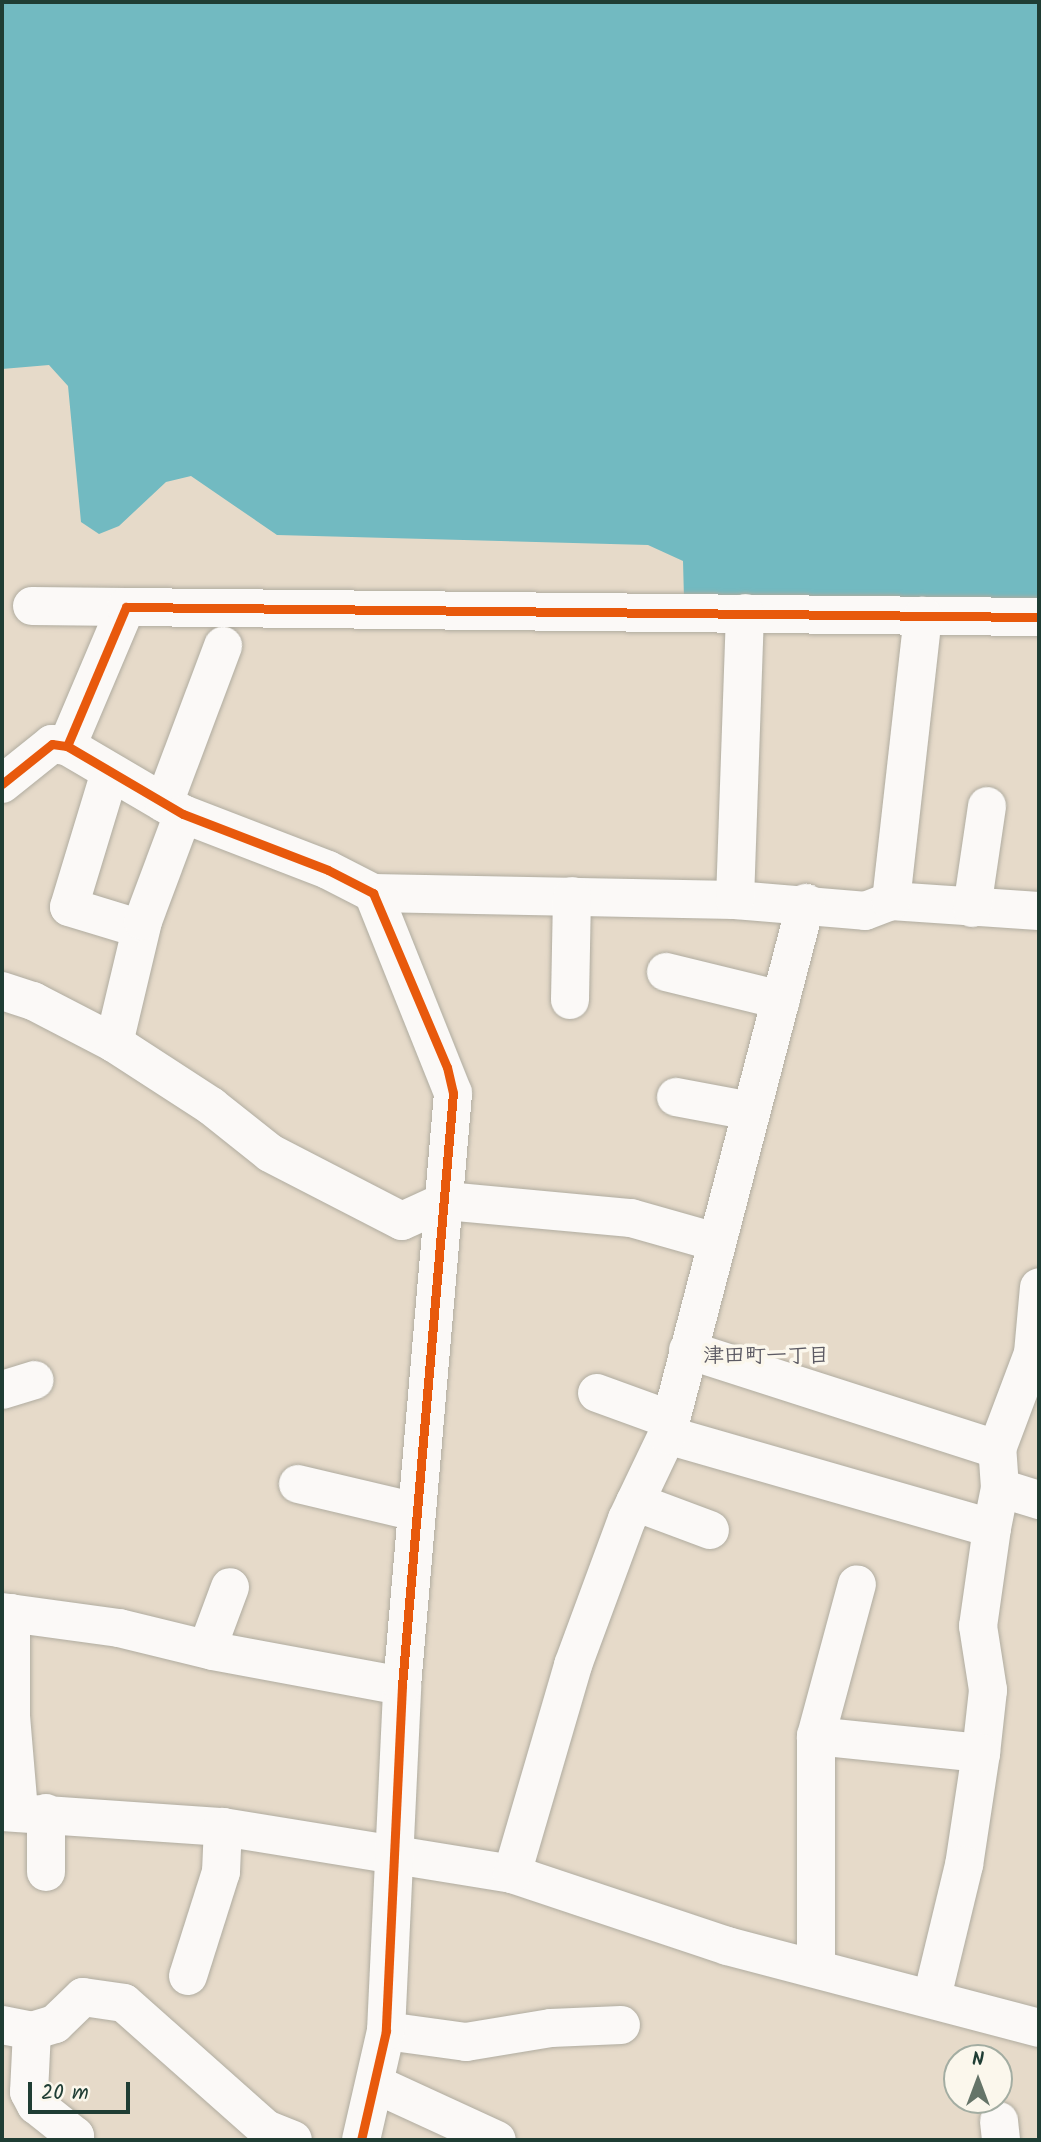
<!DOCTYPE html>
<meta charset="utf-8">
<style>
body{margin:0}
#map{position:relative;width:1041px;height:2142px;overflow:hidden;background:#e6dac9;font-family:Kalam,"Klee One",sans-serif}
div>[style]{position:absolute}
.water>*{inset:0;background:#72bac1}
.roads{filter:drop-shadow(0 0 2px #b0aca0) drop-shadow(0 0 2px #b0aca0)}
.minor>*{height:38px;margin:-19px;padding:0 19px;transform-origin:19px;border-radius:19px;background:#fbf9f7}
.tertiary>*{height:38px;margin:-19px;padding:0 19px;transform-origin:19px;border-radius:19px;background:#fbf9f7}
.cycleway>*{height:9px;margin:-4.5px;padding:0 4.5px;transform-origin:4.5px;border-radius:4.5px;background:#e8590c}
span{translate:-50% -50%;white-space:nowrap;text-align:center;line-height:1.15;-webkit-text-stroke:7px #fbf7ec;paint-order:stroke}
.neighbourhood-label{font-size:21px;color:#5c5a63;font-weight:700}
.frame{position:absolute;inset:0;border:4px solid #1f3d34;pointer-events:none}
.north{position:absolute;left:943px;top:2044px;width:70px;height:70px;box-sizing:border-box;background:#fbf7ec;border:2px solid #a3ada2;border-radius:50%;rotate:0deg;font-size:19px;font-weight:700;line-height:28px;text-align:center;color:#1f3d34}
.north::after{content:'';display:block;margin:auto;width:24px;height:32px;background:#657468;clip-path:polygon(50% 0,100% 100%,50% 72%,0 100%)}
.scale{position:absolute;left:28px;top:2082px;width:102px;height:32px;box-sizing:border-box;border:4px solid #1f3d34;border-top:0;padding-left:9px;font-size:21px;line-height:24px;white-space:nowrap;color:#1f3d34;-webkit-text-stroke:5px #fbf7ec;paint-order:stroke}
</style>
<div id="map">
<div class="water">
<i style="clip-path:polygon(2px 2px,1039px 2px,1039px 601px,684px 599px,683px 561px,648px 545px,277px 535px,191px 476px,166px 482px,119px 526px,99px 534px,81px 522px,68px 386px,49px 365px,2px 369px)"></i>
</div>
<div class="roads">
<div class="minor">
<i style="left:32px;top:606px;width:94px;rotate:0.6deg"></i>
<i style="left:67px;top:746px;width:151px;rotate:-67deg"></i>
<i style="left:126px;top:607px;width:913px;rotate:0.63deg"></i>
<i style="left:110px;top:772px;width:141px;rotate:106.9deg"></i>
<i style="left:69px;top:907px;width:75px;rotate:17deg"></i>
<i style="left:2px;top:784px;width:64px;rotate:-38.7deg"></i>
<i style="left:52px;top:744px;width:15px;rotate:8deg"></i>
<i style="left:67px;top:746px;width:134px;rotate:30.4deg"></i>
<i style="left:183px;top:814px;width:155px;rotate:21.1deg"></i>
<i style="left:328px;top:870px;width:51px;rotate:27.1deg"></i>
<i style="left:373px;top:893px;width:215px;rotate:68.2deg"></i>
<i style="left:164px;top:803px;width:168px;rotate:-69.4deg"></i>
<i style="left:373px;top:893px;width:362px;rotate:1.1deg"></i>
<i style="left:735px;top:900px;width:130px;rotate:4.8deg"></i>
<i style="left:865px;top:911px;width:28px;rotate:-21deg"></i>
<i style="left:891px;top:901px;width:148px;rotate:3.9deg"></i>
<i style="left:735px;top:900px;width:287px;rotate:-88deg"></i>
<i style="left:891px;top:901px;width:287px;rotate:-83.6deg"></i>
<i style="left:972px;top:908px;width:103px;rotate:-81.6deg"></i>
<i style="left:666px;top:972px;width:118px;rotate:13.7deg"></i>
<i style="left:2px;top:991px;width:33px;rotate:18deg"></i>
<i style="left:33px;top:1001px;width:91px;rotate:27.4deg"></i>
<i style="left:114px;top:1043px;width:116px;rotate:33deg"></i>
<i style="left:211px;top:1106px;width:75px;rotate:38.5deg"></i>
<i style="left:270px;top:1153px;width:148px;rotate:27.3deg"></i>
<i style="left:402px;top:1221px;width:48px;rotate:-24.4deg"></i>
<i style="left:446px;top:1201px;width:186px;rotate:5.3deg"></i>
<i style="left:631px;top:1218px;width:88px;rotate:15.8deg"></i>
<i style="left:570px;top:1000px;width:104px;rotate:-88.9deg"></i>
<i style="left:114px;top:1043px;width:125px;rotate:-76.6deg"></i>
<i style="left:143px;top:921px;width:114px;rotate:-69.5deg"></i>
<i style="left:676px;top:1097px;width:76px;rotate:10.6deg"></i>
<i style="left:688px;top:1350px;width:324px;rotate:17.8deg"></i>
<i style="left:2px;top:1390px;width:34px;rotate:-17deg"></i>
<i style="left:597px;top:1393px;width:79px;rotate:20deg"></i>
<i style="left:667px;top:1435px;width:338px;rotate:16deg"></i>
<i style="left:992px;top:1528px;width:99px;rotate:98.1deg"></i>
<i style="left:978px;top:1626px;width:65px;rotate:81.1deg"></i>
<i style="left:988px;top:1690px;width:63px;rotate:96.3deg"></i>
<i style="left:981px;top:1753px;width:113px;rotate:98.6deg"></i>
<i style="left:964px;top:1865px;width:136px;rotate:103.6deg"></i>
<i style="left:298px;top:1484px;width:121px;rotate:13.3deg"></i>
<i style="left:1000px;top:1488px;width:41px;rotate:17.1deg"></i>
<i style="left:635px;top:1502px;width:80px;rotate:20.5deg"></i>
<i style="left:992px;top:1528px;width:41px;rotate:-78.7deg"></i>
<i style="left:1000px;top:1488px;width:39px;rotate:-94deg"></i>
<i style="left:997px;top:1449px;width:103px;rotate:-69.4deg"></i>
<i style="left:1033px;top:1353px;width:66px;rotate:-84.8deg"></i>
<i style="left:2px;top:1612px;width:118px;rotate:7.8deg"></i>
<i style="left:119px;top:1628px;width:97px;rotate:13.7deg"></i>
<i style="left:213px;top:1651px;width:192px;rotate:10.5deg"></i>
<i style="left:11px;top:1613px;width:103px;rotate:90deg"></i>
<i style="left:11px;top:1716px;width:96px;rotate:85.2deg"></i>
<i style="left:207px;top:1649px;width:66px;rotate:-69.6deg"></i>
<i style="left:816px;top:1736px;width:166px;rotate:5.9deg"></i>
<i style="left:2px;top:1812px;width:222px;rotate:3.9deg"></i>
<i style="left:223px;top:1827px;width:293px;rotate:9.2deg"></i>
<i style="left:512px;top:1874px;width:227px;rotate:18.5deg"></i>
<i style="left:727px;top:1946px;width:323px;rotate:14.7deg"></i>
<i style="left:46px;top:1813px;width:59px;rotate:90deg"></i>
<i style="left:512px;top:1874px;width:218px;rotate:-73.7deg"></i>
<i style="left:573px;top:1665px;width:156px;rotate:-69.7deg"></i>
<i style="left:627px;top:1519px;width:93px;rotate:-64.5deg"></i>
<i style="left:667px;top:1435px;width:550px;rotate:-75.36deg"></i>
<i style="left:816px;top:1967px;width:231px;rotate:-90deg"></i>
<i style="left:816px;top:1736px;width:157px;rotate:-74.9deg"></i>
<i style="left:188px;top:1976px;width:109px;rotate:-72.4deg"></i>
<i style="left:221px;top:1872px;width:45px;rotate:-87.5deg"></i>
<i style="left:2px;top:2025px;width:31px;rotate:11deg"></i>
<i style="left:32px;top:2031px;width:24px;rotate:-17deg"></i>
<i style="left:55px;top:2024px;width:39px;rotate:-44deg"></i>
<i style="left:83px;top:1997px;width:41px;rotate:8.3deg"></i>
<i style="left:124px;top:2003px;width:190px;rotate:41.6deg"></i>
<i style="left:266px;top:2129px;width:29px;rotate:22deg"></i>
<i style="left:32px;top:2031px;width:61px;rotate:92.8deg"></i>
<i style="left:29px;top:2092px;width:15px;rotate:62deg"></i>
<i style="left:36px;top:2105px;width:50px;rotate:38.5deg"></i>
<i style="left:75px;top:2136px;width:4px;rotate:117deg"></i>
<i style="left:386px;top:2031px;width:81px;rotate:7.8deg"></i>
<i style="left:466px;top:2042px;width:86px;rotate:-9.4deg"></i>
<i style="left:551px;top:2028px;width:70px;rotate:-2.5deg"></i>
<i style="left:375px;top:2084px;width:134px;rotate:24.7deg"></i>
<i style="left:999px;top:2121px;width:19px;rotate:84deg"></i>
</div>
<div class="tertiary">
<i style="left:361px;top:2140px;width:112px;rotate:-77.1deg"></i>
<i style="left:386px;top:2031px;width:345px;rotate:-87.3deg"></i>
<i style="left:402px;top:1686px;width:595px;rotate:-85.08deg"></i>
</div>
</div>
<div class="cycleway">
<i style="left:67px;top:746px;width:151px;rotate:-67deg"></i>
<i style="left:126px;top:607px;width:913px;rotate:0.63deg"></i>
<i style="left:2px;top:784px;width:64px;rotate:-38.7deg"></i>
<i style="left:52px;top:744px;width:15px;rotate:8deg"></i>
<i style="left:67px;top:746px;width:134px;rotate:30.4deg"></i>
<i style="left:183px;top:814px;width:155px;rotate:21.1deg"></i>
<i style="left:328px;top:870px;width:51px;rotate:27.1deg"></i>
<i style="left:373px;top:893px;width:189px;rotate:67deg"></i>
<i style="left:447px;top:1067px;width:27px;rotate:77deg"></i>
<i style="left:453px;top:1093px;width:595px;rotate:94.92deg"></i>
<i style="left:402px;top:1686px;width:345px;rotate:92.7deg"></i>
<i style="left:386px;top:2031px;width:112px;rotate:102.9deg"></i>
</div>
<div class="neighbourhood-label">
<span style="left:766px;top:1357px">津田町一丁目</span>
</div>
<div class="frame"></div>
<div class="north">N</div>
<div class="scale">20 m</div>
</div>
